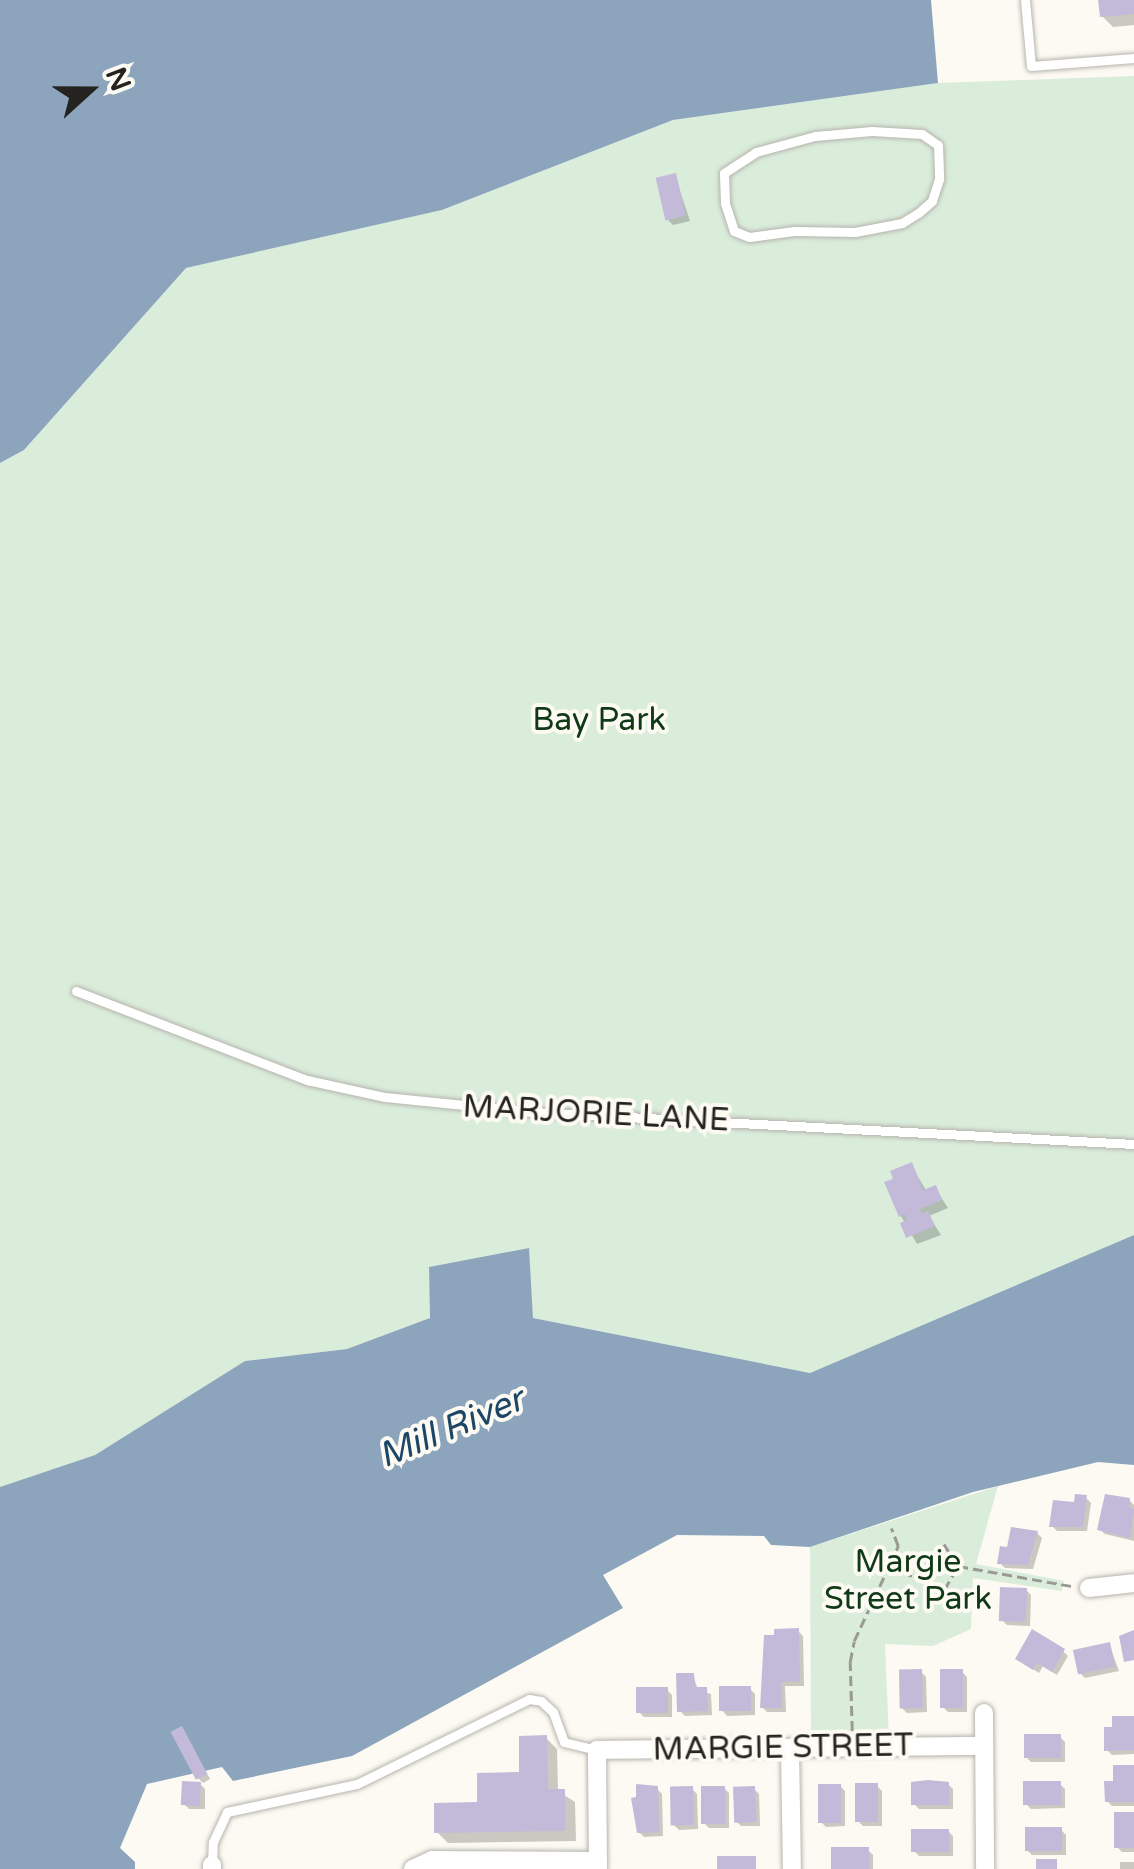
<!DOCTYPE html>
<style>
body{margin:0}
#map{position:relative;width:1134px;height:1869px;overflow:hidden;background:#fcfaf2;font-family:"Varela Round",sans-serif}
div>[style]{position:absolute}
.green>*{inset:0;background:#daeddb}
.water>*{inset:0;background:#8ca5bc}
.shadow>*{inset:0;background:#0003;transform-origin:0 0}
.building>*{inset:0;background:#c3bad9;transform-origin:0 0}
.path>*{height:2.5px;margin-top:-1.25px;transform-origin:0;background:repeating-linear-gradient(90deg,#9a9993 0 10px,transparent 0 15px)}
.roads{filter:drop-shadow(0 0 2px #b6b4ad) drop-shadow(0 0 2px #b6b4ad)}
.service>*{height:9px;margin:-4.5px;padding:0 4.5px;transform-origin:4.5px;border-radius:4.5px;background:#fff}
.minor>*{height:18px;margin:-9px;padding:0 9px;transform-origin:9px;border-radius:9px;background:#fff}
span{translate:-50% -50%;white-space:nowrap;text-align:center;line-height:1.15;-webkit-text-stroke:8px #fcfaf2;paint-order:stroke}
.park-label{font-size:32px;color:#103918}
.street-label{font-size:32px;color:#242320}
.water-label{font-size:35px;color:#1c4667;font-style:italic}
.north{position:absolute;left:40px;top:40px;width:100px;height:100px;-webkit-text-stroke:8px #fcfaf2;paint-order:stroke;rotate:69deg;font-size:28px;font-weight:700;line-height:40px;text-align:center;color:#242320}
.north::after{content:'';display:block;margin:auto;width:35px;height:45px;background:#242320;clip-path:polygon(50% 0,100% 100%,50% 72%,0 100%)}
</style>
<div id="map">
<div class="green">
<i style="clip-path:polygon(1134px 76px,1134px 1235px,810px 1373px,533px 1318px,528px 1248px,429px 1267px,431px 1318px,347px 1349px,245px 1361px,95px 1455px,0 1487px,0 463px,24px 450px,186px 268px,442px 210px,673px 120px,938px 83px)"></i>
<i style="clip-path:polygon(998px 1486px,976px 1564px,1064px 1581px,1062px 1591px,973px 1578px,971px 1629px,933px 1646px,885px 1644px,889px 1740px,811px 1742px,810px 1547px)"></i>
</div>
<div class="water">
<i style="clip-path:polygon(0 0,931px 0,938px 83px,673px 120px,442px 210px,186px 268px,24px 450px,0 463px)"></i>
<i style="clip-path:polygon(1134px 1235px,1134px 1465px,1098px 1462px,973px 1492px,810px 1547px,771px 1545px,764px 1536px,677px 1535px,603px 1575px,623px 1608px,352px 1756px,233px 1781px,222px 1767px,147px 1784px,120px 1848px,135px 1862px,135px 1869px,0 1869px,0 1487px,95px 1455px,245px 1361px,347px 1349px,430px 1318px,429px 1267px,529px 1248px,533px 1318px,810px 1373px)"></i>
</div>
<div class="shadow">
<i style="clip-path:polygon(1100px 0,1134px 0,1134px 25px,1113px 27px,1102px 16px)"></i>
<i style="clip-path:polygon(675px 176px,690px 221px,673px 225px,668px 220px)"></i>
<i style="clip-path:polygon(911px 1165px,927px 1192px,935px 1188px,948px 1208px,929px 1216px,941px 1235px,917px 1244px,901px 1216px)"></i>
<i style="clip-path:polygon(1086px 1498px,1091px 1503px,1087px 1531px,1057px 1531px,1052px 1526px)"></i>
<i style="clip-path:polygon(1129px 1500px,1134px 1505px,1134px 1541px,1105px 1534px,1099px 1529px,1102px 1507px)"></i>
<i style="clip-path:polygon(1037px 1533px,1042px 1538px,1033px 1569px,1005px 1568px,1000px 1563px,1009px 1550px)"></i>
<i style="clip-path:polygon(1026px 1590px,1031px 1595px,1030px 1626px,1007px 1625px,1002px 1620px)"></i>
<i style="clip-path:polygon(798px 1631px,803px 1636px,804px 1686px,785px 1686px,786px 1712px,767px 1712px,762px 1707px)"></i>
<i style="clip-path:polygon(1109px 1644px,1119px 1671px,1085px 1678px,1080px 1673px)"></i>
<i style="clip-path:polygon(1063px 1651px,1068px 1656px,1057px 1675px,1043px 1666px,1039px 1673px,1023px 1663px)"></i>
<i style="clip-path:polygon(921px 1672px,926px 1677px,927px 1712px,907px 1713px,902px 1708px)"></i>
<i style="clip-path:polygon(962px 1672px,967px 1677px,967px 1712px,948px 1712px,943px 1707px)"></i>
<i style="clip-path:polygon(693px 1675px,698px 1690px,711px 1694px,712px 1715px,685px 1716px,680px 1711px)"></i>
<i style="clip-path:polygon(750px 1689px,755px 1694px,755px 1715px,727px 1716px,722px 1710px)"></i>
<i style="clip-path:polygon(667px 1690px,672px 1695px,672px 1717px,644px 1717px,639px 1712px)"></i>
<i style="clip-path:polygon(1134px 1718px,1134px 1754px,1112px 1755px,1107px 1750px)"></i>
<i style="clip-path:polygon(186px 1734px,210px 1779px,203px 1783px,198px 1778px)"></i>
<i style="clip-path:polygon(1060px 1737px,1065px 1742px,1065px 1762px,1031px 1762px,1026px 1757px)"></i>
<i style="clip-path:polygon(546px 1738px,557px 1749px,558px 1791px,575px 1802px,576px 1841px,448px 1843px,437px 1832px,522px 1774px)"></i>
<i style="clip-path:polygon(1134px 1768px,1134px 1806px,1112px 1806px,1107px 1801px,1116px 1783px)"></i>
<i style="clip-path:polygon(200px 1784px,205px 1789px,205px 1809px,189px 1809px,184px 1804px)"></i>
<i style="clip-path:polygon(948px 1784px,953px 1789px,953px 1809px,919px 1809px,914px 1804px)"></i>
<i style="clip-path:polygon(1060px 1784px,1065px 1789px,1065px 1808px,1031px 1809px,1026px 1804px)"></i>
<i style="clip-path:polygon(840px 1786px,845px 1791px,845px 1826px,826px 1827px,821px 1822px)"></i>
<i style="clip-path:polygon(877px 1786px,882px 1791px,882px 1826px,863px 1826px,858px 1821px)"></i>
<i style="clip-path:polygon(724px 1788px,729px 1793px,729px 1828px,709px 1828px,704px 1823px)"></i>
<i style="clip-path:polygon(657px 1789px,662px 1794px,663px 1836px,644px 1837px,639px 1832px)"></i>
<i style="clip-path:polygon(692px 1789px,697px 1794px,698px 1829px,679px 1830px,674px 1825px)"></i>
<i style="clip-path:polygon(754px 1789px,759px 1794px,760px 1826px,741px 1826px,736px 1821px)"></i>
<i style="clip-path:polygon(1134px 1815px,1134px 1852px,1122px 1852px,1117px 1847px)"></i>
<i style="clip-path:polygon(1061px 1830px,1066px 1835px,1066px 1855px,1032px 1855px,1027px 1850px)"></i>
<i style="clip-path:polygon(948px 1831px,953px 1836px,953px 1856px,919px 1856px,914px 1851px)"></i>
<i style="clip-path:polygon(868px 1850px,873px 1855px,873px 1869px,833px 1869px)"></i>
<i style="left:1120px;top:1862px;width:14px;height:7px"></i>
</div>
<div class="building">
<i style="clip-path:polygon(1098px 0,1134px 0,1134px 14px,1100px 17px)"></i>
<i style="left:676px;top:173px;width:44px;height:21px;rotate:77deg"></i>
<i style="clip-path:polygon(912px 1162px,923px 1190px,936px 1185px,942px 1200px,920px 1209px,922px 1214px,928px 1211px,935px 1226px,906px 1238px,900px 1223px,907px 1220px,905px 1214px,899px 1217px,884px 1182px,893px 1179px,890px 1171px)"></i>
<i style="clip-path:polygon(1075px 1494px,1087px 1495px,1083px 1527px,1049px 1527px,1053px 1500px,1074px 1502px)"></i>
<i style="clip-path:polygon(1105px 1494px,1130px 1498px,1129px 1508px,1134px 1509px,1130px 1538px,1097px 1530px)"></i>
<i style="clip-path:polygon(1011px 1527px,1038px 1531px,1028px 1565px,997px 1564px,1000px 1546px,1007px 1547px)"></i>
<i style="left:1000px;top:1587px;width:27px;height:34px;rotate:2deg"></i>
<i style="clip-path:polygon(799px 1628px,800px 1681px,781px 1682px,782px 1708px,760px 1708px,764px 1635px,774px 1635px,774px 1629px)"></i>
<i style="clip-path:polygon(1032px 1629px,1065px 1649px,1052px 1672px,1037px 1663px,1033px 1670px,1015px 1659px)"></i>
<i style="clip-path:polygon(1134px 1630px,1134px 1660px,1124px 1662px,1119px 1636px)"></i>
<i style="left:1110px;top:1642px;width:25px;height:38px;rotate:78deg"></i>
<i style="left:922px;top:1669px;width:39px;height:23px;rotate:89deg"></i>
<i style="left:940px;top:1669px;width:23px;height:39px"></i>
<i style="clip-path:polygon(676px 1673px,694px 1673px,695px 1687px,707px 1687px,708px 1711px,677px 1712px)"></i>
<i style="left:751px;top:1686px;width:25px;height:32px;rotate:90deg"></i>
<i style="left:668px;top:1687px;width:26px;height:32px;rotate:90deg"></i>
<i style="clip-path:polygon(1112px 1716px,1134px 1716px,1134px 1750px,1104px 1751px,1104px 1727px,1112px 1727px)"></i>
<i style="left:182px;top:1726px;width:54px;height:13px;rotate:62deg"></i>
<i style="left:1024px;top:1734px;width:37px;height:24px"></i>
<i style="clip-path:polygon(547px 1735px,548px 1789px,565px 1789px,565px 1831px,434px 1833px,434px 1803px,477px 1802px,477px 1773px,519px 1772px,519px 1736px)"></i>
<i style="clip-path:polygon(1113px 1765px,1134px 1765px,1134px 1802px,1105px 1802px,1104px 1781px,1113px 1781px)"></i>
<i style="clip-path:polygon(928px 1780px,949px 1782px,949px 1805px,911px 1805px,911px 1782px)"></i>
<i style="left:182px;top:1781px;width:19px;height:24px;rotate:3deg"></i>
<i style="left:1023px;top:1781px;width:38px;height:24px"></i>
<i style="left:878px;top:1783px;width:39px;height:23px;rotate:90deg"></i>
<i style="clip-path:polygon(636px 1784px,658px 1786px,659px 1832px,637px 1833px,631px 1798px,636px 1797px)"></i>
<i style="left:818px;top:1784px;width:23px;height:39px"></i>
<i style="left:693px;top:1786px;width:39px;height:23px;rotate:89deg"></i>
<i style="left:701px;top:1786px;width:24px;height:38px"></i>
<i style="left:755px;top:1786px;width:36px;height:22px;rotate:88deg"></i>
<i style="left:1134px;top:1812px;width:36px;height:20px;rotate:90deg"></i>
<i style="left:1062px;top:1827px;width:24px;height:37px;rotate:90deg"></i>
<i style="left:911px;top:1829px;width:38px;height:23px"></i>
<i style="left:869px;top:1847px;width:22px;height:38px;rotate:90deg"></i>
<i style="left:756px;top:1856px;width:13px;height:39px;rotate:90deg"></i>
<i style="left:1036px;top:1859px;width:21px;height:10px"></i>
</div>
<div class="path">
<i style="left:944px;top:1544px;width:24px;rotate:57deg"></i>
<i style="left:890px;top:1564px;width:20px;rotate:-66deg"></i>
<i style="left:898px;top:1546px;width:19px;rotate:-111deg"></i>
<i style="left:852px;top:1731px;width:69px;rotate:-91.7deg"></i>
<i style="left:850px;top:1662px;width:21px;rotate:-79deg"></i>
<i style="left:854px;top:1641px;width:83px;rotate:-65deg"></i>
<i style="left:889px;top:1566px;width:60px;rotate:23.6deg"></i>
<i style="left:944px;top:1590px;width:28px;rotate:-60deg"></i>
<i style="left:958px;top:1566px;width:116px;rotate:10deg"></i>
</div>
<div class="roads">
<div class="service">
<i style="left:1025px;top:0;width:66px;rotate:84.8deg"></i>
<i style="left:1031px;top:66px;width:103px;rotate:-4.4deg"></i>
<i style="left:872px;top:131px;width:50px;rotate:3.4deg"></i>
<i style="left:922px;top:134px;width:19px;rotate:35deg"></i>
<i style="left:938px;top:145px;width:34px;rotate:88deg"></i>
<i style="left:939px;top:179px;width:23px;rotate:108deg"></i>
<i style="left:932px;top:201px;width:18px;rotate:139deg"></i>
<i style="left:918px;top:213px;width:19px;rotate:148deg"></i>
<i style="left:902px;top:223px;width:48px;rotate:169.2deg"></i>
<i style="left:855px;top:232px;width:61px;rotate:-179.1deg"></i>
<i style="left:794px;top:231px;width:45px;rotate:172.4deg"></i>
<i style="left:749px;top:237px;width:16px;rotate:-158deg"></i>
<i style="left:734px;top:231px;width:29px;rotate:-108deg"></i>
<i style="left:725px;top:203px;width:30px;rotate:-92deg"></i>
<i style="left:724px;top:173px;width:38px;rotate:-33deg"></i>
<i style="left:756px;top:152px;width:61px;rotate:-15.2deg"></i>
<i style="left:815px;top:136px;width:57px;rotate:-5deg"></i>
<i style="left:76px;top:991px;width:248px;rotate:21.1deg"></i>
<i style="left:307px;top:1080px;width:80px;rotate:12.3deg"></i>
<i style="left:385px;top:1097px;width:149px;rotate:5.8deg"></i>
<i style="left:533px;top:1112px;width:602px;rotate:3.05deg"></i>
<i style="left:212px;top:1865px;width:23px;rotate:-88deg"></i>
<i style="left:213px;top:1842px;width:33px;rotate:-65deg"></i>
<i style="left:227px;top:1812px;width:133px;rotate:-12.2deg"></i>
<i style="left:357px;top:1784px;width:192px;rotate:-26.3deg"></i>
<i style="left:529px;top:1699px;width:12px;rotate:9deg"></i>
<i style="left:541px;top:1701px;width:16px;rotate:43deg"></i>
<i style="left:553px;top:1712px;width:32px;rotate:70deg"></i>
<i style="left:564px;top:1742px;width:34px;rotate:14deg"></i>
</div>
<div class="minor">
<i style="left:1089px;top:1588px;width:45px;rotate:-6.3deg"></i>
<i style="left:984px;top:1713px;width:156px;rotate:89.6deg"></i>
<i style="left:790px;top:1748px;width:121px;rotate:89.1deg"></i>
<i style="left:212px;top:1865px;width:4px;rotate:90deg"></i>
<i style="left:413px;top:1869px;width:21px;rotate:-25deg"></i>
<i style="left:432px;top:1860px;width:166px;rotate:0.3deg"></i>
<i style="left:598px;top:1869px;width:119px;rotate:-90.5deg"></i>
<i style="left:597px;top:1750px;width:385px;rotate:-0.6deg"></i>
</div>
</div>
<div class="park-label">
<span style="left:599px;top:720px">Bay Park</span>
<span style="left:908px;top:1581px">Margie<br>Street Park</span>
</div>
<div class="street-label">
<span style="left:596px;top:1114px;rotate:3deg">MARJORIE LANE</span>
<span style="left:783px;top:1748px;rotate:-1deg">MARGIE STREET</span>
</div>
<div class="water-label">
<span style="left:451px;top:1428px;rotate:-23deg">Mill River</span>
</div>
<div class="north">N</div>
</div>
